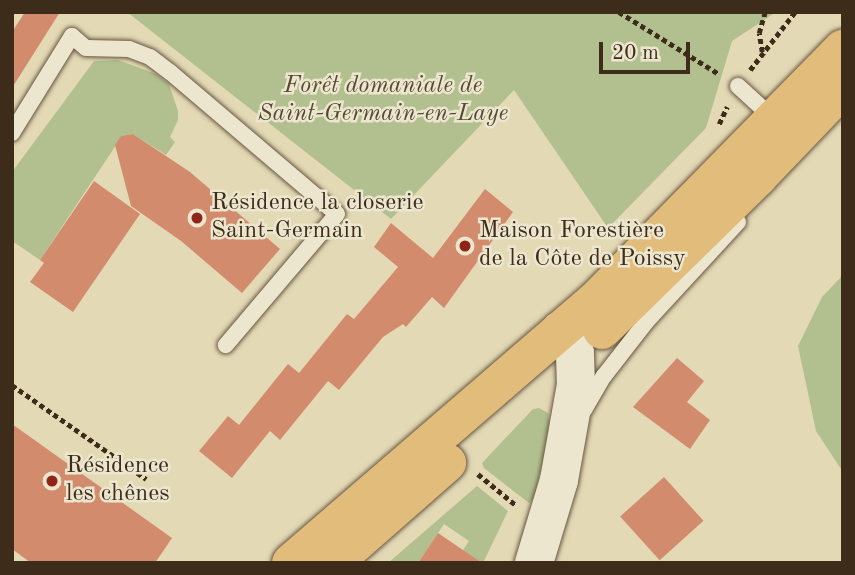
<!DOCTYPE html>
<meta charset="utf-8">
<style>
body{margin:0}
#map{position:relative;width:855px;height:575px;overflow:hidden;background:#e3d9b5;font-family:"Old Standard TT",serif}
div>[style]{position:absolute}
.green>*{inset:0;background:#b2c08f}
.building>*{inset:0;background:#d28c6d;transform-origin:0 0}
.path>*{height:4.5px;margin-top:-2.25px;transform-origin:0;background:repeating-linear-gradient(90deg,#3e2c1a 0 5px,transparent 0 8.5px)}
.roads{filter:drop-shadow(0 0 2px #675741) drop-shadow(0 0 2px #675741)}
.lane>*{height:16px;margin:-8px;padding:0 8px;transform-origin:8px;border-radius:8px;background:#ede6cf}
.secondary>*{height:38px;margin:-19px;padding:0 19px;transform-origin:19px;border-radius:19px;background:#ede6cf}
.primary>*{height:38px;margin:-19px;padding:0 19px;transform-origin:19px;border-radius:19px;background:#e2bc7a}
.dots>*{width:19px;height:19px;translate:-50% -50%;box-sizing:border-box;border:4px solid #ede6cf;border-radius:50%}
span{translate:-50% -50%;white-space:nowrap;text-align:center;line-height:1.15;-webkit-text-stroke:5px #ede6cf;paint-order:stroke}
.park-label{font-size:24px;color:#554a31;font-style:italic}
.poi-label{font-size:24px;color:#3e2c1a}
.left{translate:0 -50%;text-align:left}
.frame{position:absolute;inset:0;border:14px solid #3e2c1a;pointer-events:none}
.scale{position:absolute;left:599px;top:42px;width:91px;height:32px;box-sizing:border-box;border:4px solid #3e2c1a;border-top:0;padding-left:9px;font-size:21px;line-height:24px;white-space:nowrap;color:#3e2c1a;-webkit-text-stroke:5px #ede6cf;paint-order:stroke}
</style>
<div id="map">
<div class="green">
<i style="clip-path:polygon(127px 12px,776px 12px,732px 41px,706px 128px,608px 228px,514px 90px,391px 219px)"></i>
<i style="clip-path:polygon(118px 60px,156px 74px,169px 84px,178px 111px,178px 120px,170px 137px,175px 142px,166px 155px,133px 134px,122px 136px,40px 260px,12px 241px,12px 172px,94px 61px)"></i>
<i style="clip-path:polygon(843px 275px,843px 472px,816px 431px,798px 346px,822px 297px)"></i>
<i style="clip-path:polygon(539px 408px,548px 413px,550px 430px,534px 499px,529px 503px,484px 468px,482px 463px,533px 409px)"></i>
<i style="clip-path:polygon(477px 486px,508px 511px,483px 563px,466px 563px,463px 550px,469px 541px,444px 524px,418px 563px,388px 563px)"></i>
</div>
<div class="building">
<i style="clip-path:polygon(25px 12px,60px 12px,12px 88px,12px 32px)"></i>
<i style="clip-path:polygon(133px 134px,190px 172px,280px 249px,242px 293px,181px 241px,131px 206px,115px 145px,121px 136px)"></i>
<i style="clip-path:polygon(94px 181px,140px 214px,73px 312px,30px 282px,44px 263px,40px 260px)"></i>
<i style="clip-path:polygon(485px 189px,513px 212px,444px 308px,432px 297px,406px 327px,403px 324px,383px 337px,339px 390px,328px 381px,280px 440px,270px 431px,232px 478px,199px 451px,228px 416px,239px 425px,288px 364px,299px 373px,347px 314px,354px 319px,398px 267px,374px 247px,391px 223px,433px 258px)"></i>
<i style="clip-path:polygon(677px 358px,704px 381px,687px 402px,710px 420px,690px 449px,633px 407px)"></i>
<i style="clip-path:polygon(12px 424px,172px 538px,155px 563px,31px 563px,12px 549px)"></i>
<i style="left:664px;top:477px;width:59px;height:59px;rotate:48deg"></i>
<i style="clip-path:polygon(438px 533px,482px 563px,418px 563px)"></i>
</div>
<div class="path">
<i style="left:619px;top:12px;width:118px;rotate:31.8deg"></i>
<i style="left:762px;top:52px;width:19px;rotate:-99deg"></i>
<i style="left:759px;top:33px;width:22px;rotate:-74deg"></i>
<i style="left:750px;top:70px;width:73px;rotate:-52.2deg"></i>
<i style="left:719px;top:124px;width:19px;rotate:-65deg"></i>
<i style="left:12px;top:385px;width:164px;rotate:35deg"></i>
<i style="left:478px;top:474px;width:50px;rotate:39.4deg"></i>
</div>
<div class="roads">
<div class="lane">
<i style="left:738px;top:86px;width:49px;rotate:42.5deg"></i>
<i style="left:12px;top:133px;width:114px;rotate:-58.3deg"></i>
<i style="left:72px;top:36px;width:18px;rotate:41deg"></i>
<i style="left:86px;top:48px;width:43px;rotate:1.3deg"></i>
<i style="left:129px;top:49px;width:22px;rotate:21deg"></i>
<i style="left:150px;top:57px;width:25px;rotate:37deg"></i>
<i style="left:170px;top:72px;width:219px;rotate:40.4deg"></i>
<i style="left:337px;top:214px;width:172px;rotate:130.3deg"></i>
<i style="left:584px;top:410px;width:39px;rotate:-60deg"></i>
<i style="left:604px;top:376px;width:68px;rotate:-52.1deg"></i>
<i style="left:646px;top:322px;width:136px;rotate:-47.4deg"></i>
</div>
<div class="secondary">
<i style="left:534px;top:563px;width:87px;rotate:-73.2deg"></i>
<i style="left:559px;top:480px;width:97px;rotate:-79.9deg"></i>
<i style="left:576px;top:385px;width:32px;rotate:-92deg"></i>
<i style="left:575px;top:353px;width:27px;rotate:-124deg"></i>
</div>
<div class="primary">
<i style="left:602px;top:330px;width:219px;rotate:-44.4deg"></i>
<i style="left:758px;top:177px;width:123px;rotate:-46.3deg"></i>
<i style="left:291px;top:563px;width:404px;rotate:-40.8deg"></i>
<i style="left:597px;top:299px;width:351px;rotate:-45.5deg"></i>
<i style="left:333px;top:563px;width:152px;rotate:-41.3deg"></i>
</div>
</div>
<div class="dots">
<i style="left:197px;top:218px;background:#8f2418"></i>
<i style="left:465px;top:246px;background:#8f2418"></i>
<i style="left:52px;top:481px;background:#8f2418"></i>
</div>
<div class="park-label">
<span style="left:383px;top:101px">Forêt domaniale de<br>Saint-Germain-en-Laye</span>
</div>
<div class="poi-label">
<span class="left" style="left:211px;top:218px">Résidence la closerie<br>Saint-Germain</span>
<span class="left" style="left:479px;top:246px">Maison Forestière<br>de la Côte de Poissy</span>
<span class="left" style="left:66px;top:481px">Résidence<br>les chênes</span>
</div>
<div class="frame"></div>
<div class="scale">20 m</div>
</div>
